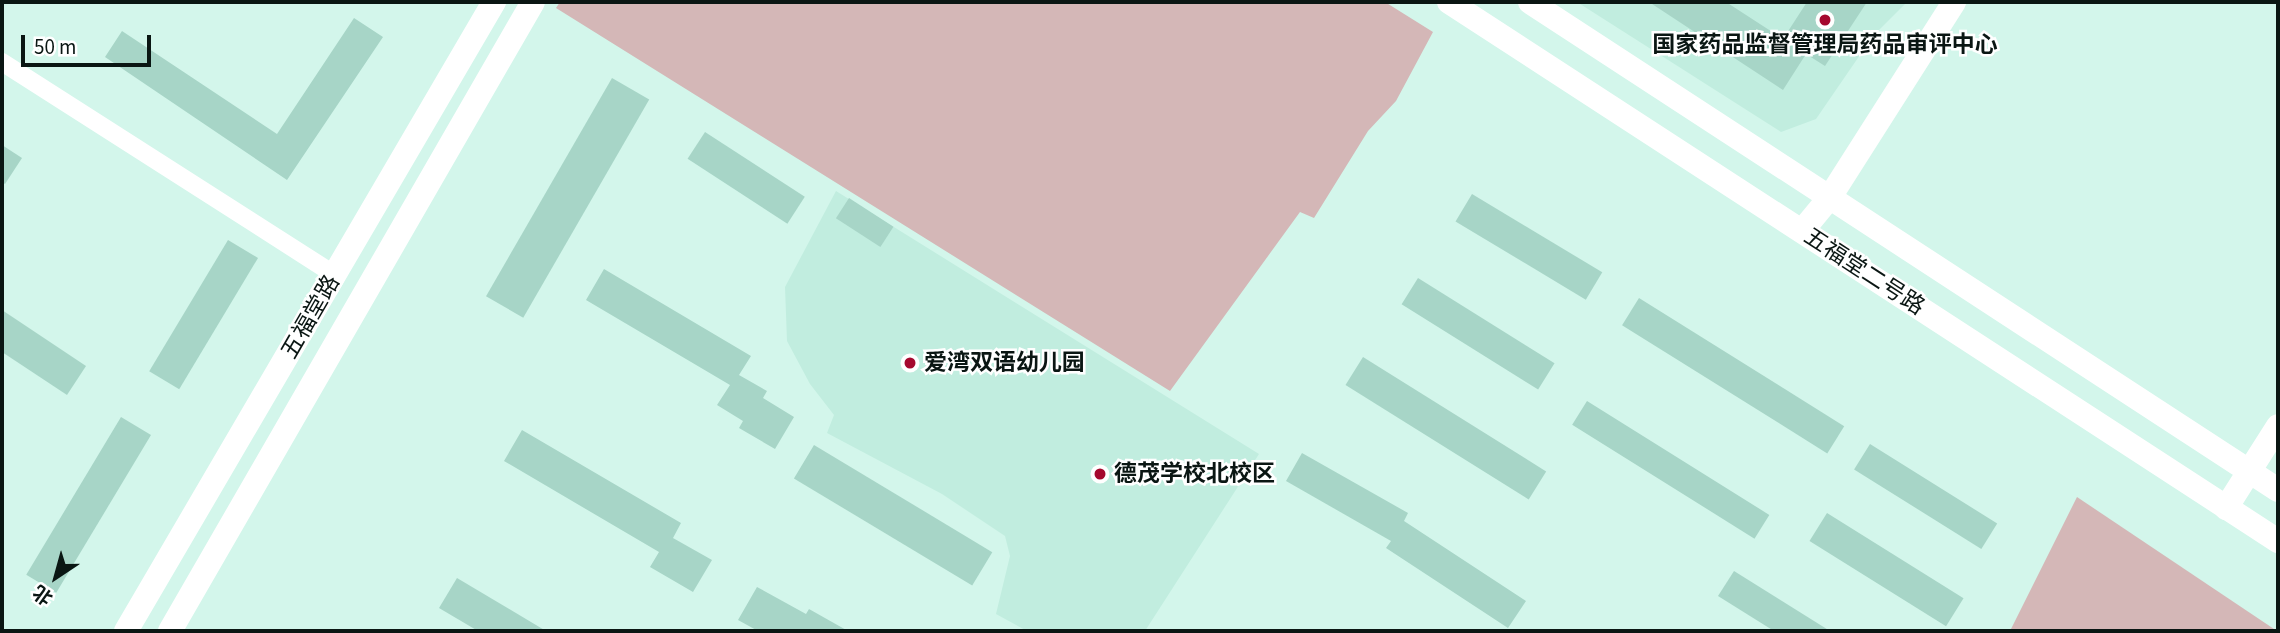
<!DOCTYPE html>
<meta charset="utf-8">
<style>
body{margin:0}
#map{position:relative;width:2280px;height:633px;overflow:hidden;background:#d3f6eb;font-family:"Source Sans 3","Noto Sans SC",sans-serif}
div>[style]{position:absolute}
.built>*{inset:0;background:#c1eddf}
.green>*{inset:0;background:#d4b7b7}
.building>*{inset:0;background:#a7d5c7;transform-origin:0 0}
.street>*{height:18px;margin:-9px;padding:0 9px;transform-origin:9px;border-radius:9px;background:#fff}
.secondary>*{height:24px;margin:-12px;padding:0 12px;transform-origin:12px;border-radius:12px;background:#fff}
.dots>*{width:19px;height:19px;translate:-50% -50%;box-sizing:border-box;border:4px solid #fff;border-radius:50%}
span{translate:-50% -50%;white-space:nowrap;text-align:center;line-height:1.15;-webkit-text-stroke:5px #fff;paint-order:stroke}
.poi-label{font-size:23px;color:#0a1613;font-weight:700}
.left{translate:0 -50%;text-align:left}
.street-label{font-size:23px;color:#0a1613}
.frame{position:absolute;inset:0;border:4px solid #0a1613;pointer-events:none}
.north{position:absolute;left:21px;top:542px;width:70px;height:70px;-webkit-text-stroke:5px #fff;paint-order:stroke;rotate:216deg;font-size:19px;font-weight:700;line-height:28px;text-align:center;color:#0a1613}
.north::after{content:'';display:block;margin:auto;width:24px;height:32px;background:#0a1613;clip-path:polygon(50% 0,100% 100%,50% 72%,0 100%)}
.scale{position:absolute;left:21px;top:35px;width:130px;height:32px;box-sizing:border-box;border:4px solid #0a1613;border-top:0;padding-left:9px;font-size:21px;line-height:24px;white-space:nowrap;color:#0a1613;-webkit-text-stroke:5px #fff;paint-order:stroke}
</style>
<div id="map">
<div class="built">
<i style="clip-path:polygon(1577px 2px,1907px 2px,1873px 36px,1816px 119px,1781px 132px)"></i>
<i style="clip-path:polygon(836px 191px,1259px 454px,1145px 631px,1027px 631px,996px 614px,1010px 556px,1005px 536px,942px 494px,827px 433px,834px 415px,810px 384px,787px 341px,785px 287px)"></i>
</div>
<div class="green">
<i style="clip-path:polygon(560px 2px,1385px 2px,1433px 32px,1396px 101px,1368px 131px,1314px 218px,1300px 212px,1170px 391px,556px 8px)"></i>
<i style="clip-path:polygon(2077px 497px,2277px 631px,2010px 631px)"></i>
</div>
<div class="building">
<i style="clip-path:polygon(1649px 2px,1726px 2px,1783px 39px,1807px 2px,1867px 2px,1825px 66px,1806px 54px,1783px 90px)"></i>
<i style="clip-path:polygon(354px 18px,383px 37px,287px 180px,105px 57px,122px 31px,277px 134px)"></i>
<i style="left:612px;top:78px;width:43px;height:252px;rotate:30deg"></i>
<i style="left:705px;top:132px;width:119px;height:32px;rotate:33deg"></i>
<i style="clip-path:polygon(2px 145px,22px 158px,5px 184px,2px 182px)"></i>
<i style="left:1472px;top:194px;width:152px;height:32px;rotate:31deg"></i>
<i style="left:849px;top:198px;width:53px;height:24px;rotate:33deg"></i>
<i style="left:228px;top:240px;width:35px;height:153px;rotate:31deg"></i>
<i style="clip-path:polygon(604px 269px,751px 356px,739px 375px,767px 391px,763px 398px,794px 417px,775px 449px,739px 428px,743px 421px,717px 405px,730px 385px,586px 300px)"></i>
<i style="left:1418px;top:278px;width:161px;height:31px;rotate:32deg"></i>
<i style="left:1639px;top:298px;width:242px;height:32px;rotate:32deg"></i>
<i style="clip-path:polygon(2px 310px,86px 366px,67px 395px,2px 352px)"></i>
<i style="left:1363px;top:357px;width:216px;height:33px;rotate:32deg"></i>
<i style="left:1587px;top:401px;width:215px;height:28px;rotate:32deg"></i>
<i style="left:121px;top:417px;width:35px;height:184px;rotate:31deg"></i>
<i style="clip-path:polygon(522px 430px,681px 523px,673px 538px,712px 560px,693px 592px,650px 567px,659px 552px,504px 461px)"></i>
<i style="left:1870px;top:444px;width:150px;height:30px;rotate:32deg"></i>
<i style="left:814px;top:445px;width:208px;height:39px;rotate:31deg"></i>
<i style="clip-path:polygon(1302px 453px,1408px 513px,1404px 521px,1526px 601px,1508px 628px,1386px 548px,1391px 541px,1286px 481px)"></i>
<i style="left:1827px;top:513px;width:161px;height:33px;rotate:32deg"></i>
<i style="clip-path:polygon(1734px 571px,1830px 631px,1774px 631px,1718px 596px)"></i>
<i style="clip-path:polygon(457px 578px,546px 631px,478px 631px,439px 608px)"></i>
<i style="clip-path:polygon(757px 587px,806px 614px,809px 609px,848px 631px,758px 631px,738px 620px)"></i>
</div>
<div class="street">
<i style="left:2px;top:62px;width:395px;rotate:32.6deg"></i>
</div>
<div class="secondary">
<i style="left:1449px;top:2px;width:989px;rotate:33.03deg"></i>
<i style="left:1530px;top:2px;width:893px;rotate:33.12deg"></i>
<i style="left:1802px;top:231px;width:44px;rotate:-50.5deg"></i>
<i style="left:1830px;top:197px;width:231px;rotate:-57.5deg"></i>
<i style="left:2226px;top:508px;width:97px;rotate:-57.6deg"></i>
<i style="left:126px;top:631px;width:729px;rotate:-59.67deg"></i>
<i style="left:170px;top:631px;width:726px;rotate:-60.01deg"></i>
</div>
<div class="dots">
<i style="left:1825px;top:20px;background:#a5082e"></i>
<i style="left:910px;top:363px;background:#a5082e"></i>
<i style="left:1100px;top:474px;background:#a5082e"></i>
</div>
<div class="poi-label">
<span style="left:1825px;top:45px">国家药品监督管理局药品审评中心</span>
<span class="left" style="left:924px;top:363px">爱湾双语幼儿园</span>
<span class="left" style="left:1114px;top:474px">德茂学校北校区</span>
</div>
<div class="street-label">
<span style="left:1864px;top:272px;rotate:33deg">五福堂二号路</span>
<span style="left:311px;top:317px;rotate:-60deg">五福堂路</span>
</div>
<div class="frame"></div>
<div class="north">北</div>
<div class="scale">50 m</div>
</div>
